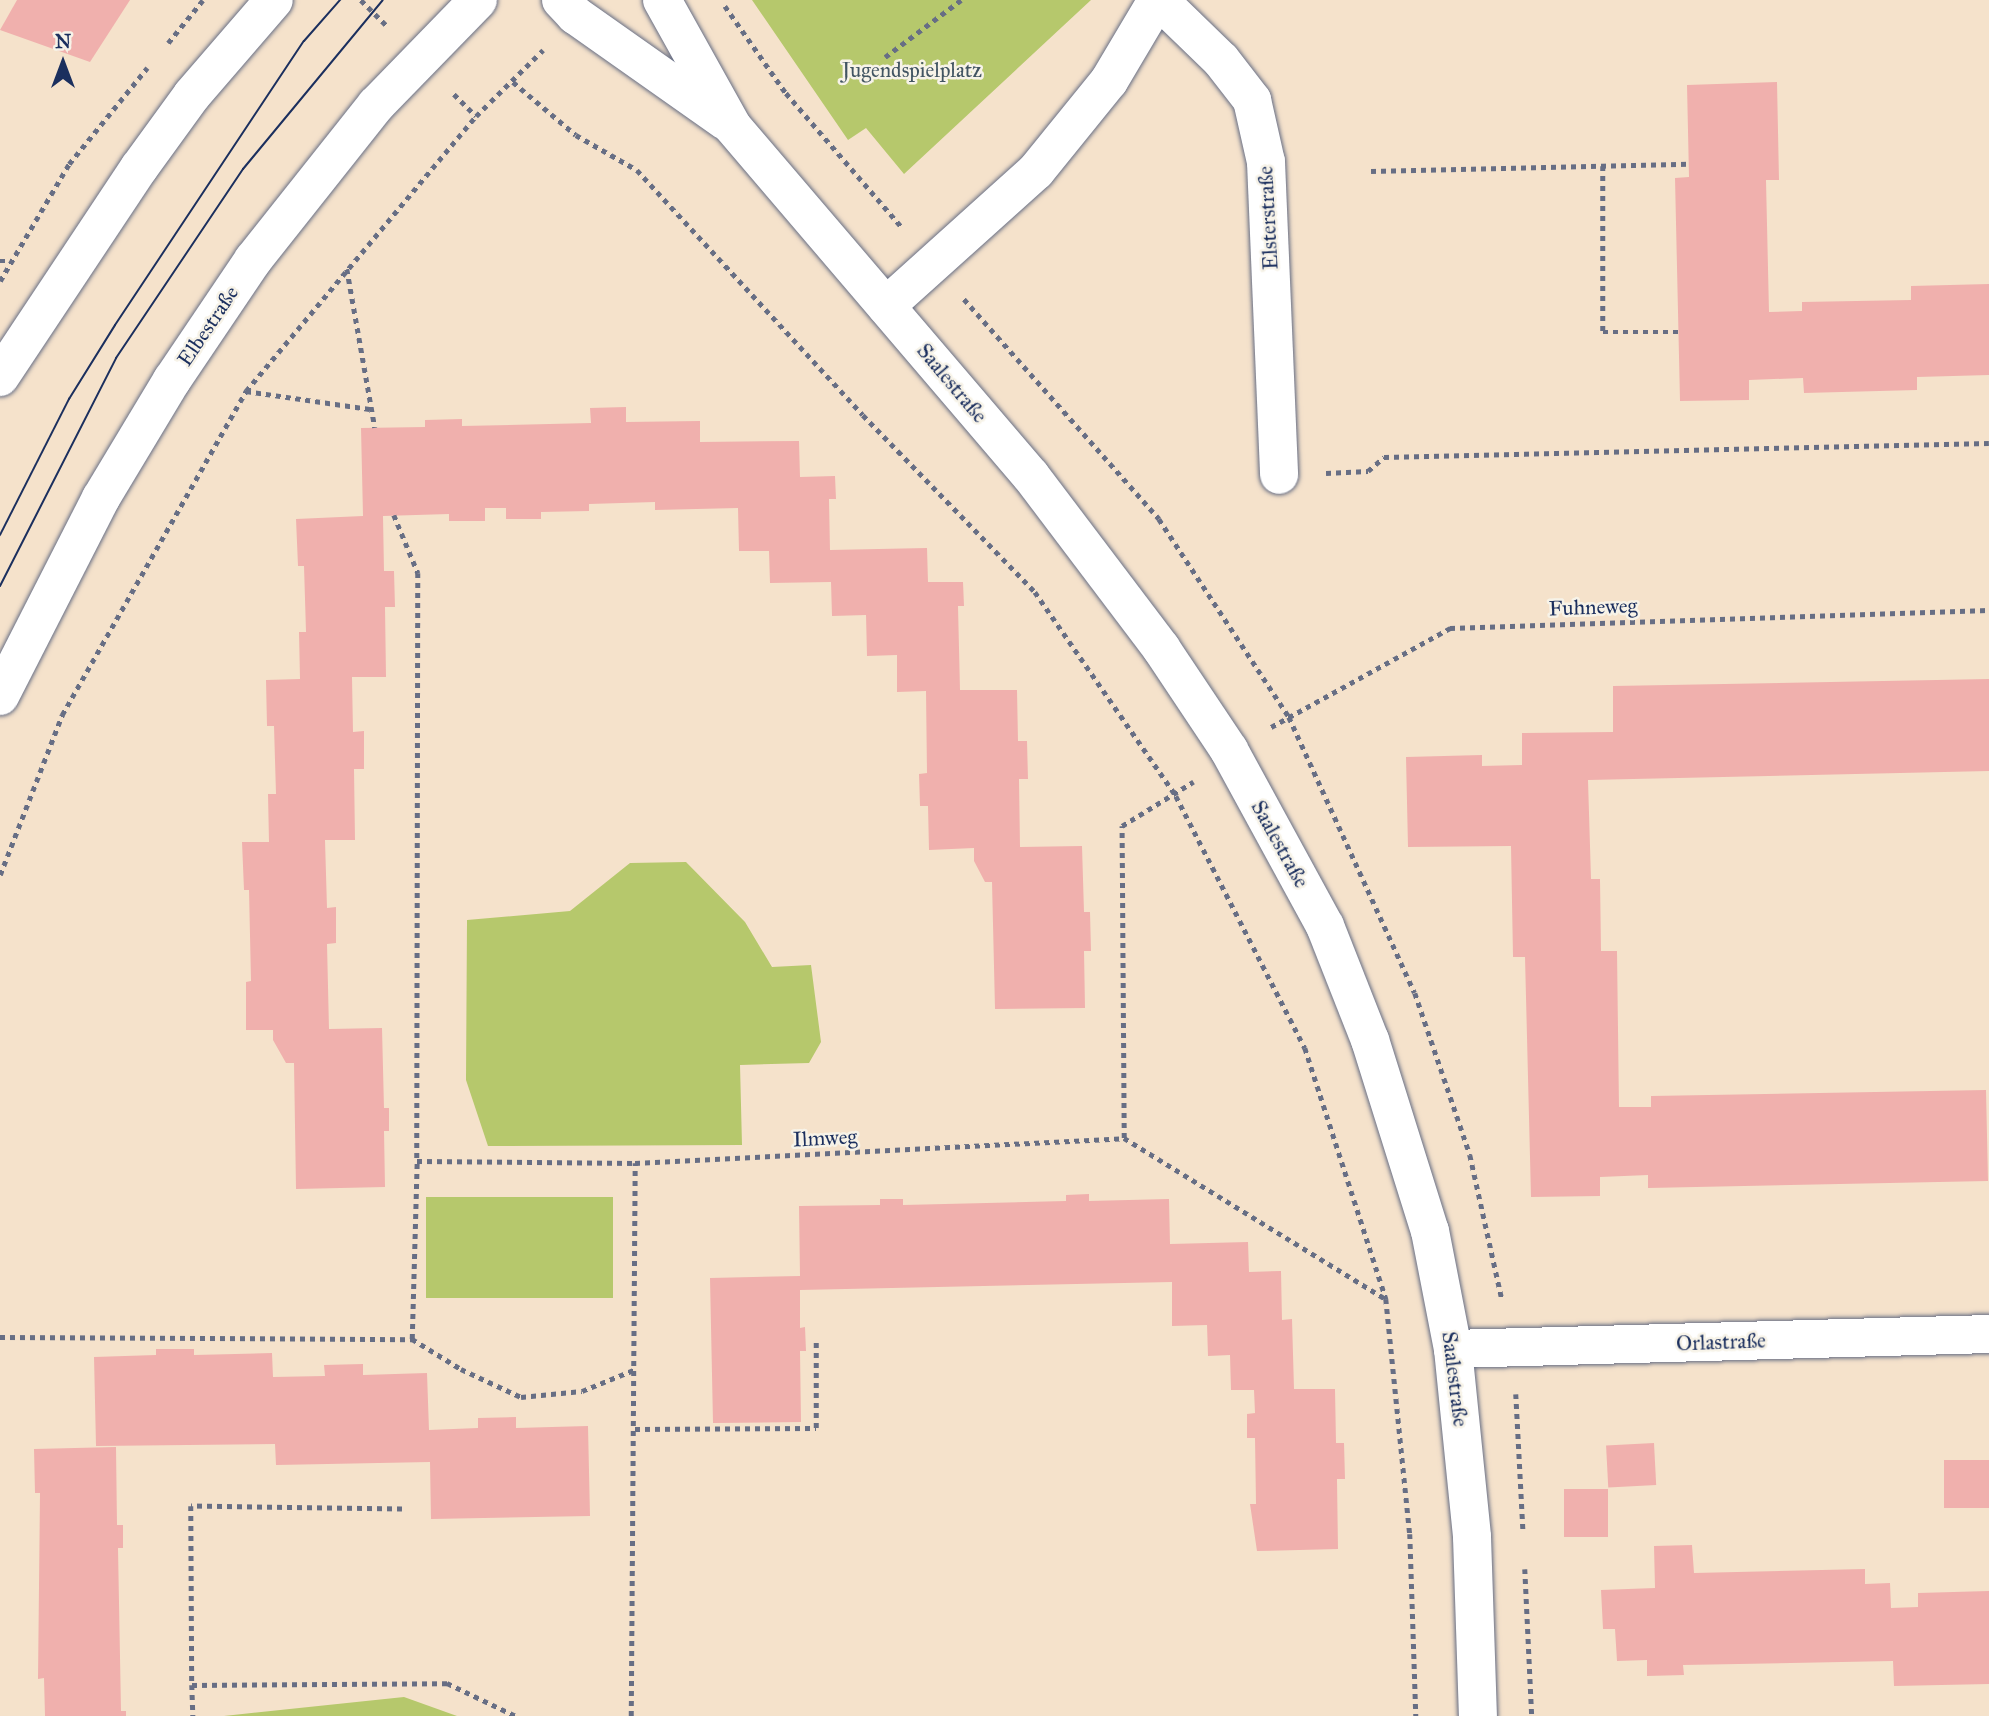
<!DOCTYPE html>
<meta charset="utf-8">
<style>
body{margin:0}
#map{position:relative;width:1989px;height:1716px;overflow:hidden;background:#f5e2cb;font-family:"IM FELL Great Primer",serif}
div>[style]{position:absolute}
.green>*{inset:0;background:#b6c86c;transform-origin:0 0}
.building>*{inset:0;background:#f0b0ad;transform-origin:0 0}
.path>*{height:4.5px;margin-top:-2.25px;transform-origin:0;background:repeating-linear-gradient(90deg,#676e84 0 5px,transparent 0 10px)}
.roads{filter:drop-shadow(0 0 2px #676e84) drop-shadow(0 0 2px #676e84)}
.minor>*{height:38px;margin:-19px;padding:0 19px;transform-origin:19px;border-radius:19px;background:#fff}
.tram>*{height:2px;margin:-1px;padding:0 1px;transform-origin:1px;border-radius:1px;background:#1b2f5e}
span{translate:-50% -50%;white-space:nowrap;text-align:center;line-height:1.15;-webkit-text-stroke:5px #f7f3e8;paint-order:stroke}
.park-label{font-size:21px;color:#425562}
.street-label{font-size:21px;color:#1b2f5e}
.north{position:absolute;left:28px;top:28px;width:70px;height:70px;-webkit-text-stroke:5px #f7f3e8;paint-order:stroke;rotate:0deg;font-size:19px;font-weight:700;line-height:28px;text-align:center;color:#1b2f5e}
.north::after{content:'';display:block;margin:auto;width:24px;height:32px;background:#1b2f5e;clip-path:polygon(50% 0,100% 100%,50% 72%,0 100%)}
</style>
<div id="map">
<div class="green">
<i style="clip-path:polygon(752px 0,1091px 0,904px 174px,866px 128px,848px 140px)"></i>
<i style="clip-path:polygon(686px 862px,745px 922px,772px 967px,811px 965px,821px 1042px,809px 1063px,740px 1065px,742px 1145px,488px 1146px,466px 1080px,467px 920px,570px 911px,630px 863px)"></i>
<i style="left:426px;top:1197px;width:187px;height:101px"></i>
<i style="clip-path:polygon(404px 1697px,457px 1716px,224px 1716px)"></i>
</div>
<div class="building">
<i style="clip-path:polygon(17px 0,130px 0,90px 62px,0 30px)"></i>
<i style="clip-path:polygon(1777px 82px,1779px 180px,1766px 180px,1769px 312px,1802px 311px,1802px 302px,1911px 300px,1911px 286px,1989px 284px,1989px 375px,1917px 377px,1917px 390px,1804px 393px,1803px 378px,1749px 380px,1749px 400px,1680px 401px,1675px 178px,1689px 177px,1687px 85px)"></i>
<i style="clip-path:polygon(626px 407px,626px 422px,700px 421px,700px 442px,799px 441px,800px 477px,835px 476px,836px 499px,829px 499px,830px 550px,927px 548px,928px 582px,963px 582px,964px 606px,958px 606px,960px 690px,1017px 690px,1018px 741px,1027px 741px,1028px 779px,1019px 779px,1020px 847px,1082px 846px,1084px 912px,1090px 912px,1091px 951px,1084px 951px,1085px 1008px,995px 1009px,992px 882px,985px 882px,974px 861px,974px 848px,929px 850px,928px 806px,920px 806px,919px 774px,927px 773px,926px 691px,897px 692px,897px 655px,867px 656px,866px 615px,832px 616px,831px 582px,770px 583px,769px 551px,739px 551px,738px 508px,655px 510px,655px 502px,589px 504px,589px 511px,541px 512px,541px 519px,506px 519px,506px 508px,485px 508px,485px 521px,449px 521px,449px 514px,383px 516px,384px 571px,394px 571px,395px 607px,385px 607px,386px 677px,352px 677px,353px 732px,364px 731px,364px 769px,354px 769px,355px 840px,325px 840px,327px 908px,336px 907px,336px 943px,327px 944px,329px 1029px,382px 1028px,384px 1108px,389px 1108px,389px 1131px,384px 1131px,385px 1187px,296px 1189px,294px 1063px,286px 1063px,273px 1040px,273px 1030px,246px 1030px,246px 982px,251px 981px,249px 890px,244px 890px,242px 842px,269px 842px,268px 794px,276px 794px,274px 726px,267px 726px,266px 680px,300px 679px,299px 632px,306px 632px,304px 566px,298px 566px,296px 519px,363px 516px,361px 428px,425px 427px,425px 420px,462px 419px,462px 426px,591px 423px,590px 408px)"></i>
<i style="clip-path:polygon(1989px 679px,1989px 771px,1588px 780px,1591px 879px,1600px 879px,1601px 951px,1617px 951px,1619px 1107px,1651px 1107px,1651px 1096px,1986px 1090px,1988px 1181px,1648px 1188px,1648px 1175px,1600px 1177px,1600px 1196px,1531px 1197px,1525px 957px,1513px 957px,1511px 846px,1408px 847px,1406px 757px,1482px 755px,1482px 766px,1522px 765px,1522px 733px,1613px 732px,1613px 686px)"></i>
<i style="clip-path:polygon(1089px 1194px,1089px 1201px,1169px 1199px,1170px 1244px,1248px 1242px,1249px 1272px,1281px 1271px,1282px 1320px,1292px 1319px,1294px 1389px,1335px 1389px,1336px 1443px,1344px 1443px,1345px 1479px,1337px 1479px,1338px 1549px,1257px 1551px,1250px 1504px,1256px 1504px,1255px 1438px,1247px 1438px,1247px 1414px,1255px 1413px,1254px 1390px,1231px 1390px,1230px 1355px,1208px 1356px,1207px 1325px,1172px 1326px,1172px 1282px,800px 1290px,800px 1328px,805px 1327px,806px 1351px,800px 1351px,801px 1422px,713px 1423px,710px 1278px,800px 1276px,799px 1206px,880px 1205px,880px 1199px,903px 1199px,903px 1205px,1066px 1201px,1066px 1195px)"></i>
<i style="clip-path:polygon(156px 1349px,194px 1349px,194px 1355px,272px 1353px,273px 1377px,325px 1376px,324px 1365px,363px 1364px,363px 1375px,427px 1373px,429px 1430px,478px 1428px,478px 1418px,516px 1417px,516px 1428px,588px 1426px,590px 1516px,431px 1519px,430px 1462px,276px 1465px,275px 1444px,96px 1446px,94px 1357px,156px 1355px)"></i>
<i style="left:1654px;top:1443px;width:42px;height:48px;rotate:87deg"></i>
<i style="clip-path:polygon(116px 1447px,117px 1525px,123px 1525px,123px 1548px,118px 1548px,121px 1711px,126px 1711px,126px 1716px,45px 1716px,44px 1678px,38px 1679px,40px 1493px,35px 1493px,34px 1449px)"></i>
<i style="left:1989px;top:1460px;width:48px;height:45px;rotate:90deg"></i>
<i style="left:1564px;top:1489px;width:44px;height:48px"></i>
<i style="clip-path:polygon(1692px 1545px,1694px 1573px,1865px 1569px,1865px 1584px,1890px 1583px,1891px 1608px,1918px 1607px,1918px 1593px,1989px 1591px,1989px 1684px,1894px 1686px,1893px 1661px,1683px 1665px,1684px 1675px,1647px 1676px,1647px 1660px,1617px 1661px,1615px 1629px,1603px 1629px,1601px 1590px,1655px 1588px,1654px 1546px)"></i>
</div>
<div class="path">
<i style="left:361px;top:0;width:37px;rotate:45deg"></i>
<i style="left:725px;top:6px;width:106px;rotate:55deg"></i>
<i style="left:786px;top:93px;width:176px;rotate:49.2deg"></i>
<i style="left:168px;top:43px;width:55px;rotate:-50.9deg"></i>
<i style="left:885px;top:57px;width:95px;rotate:-36.9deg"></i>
<i style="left:513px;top:82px;width:82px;rotate:40.1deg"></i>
<i style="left:576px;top:135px;width:70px;rotate:29.8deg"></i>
<i style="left:637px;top:170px;width:333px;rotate:47.3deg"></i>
<i style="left:863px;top:415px;width:247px;rotate:45.8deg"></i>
<i style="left:1035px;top:592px;width:248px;rotate:55.3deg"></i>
<i style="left:1176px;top:796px;width:283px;rotate:62.9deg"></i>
<i style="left:1305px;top:1048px;width:264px;rotate:72.1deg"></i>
<i style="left:1386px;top:1299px;width:236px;rotate:84.2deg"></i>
<i style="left:1410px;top:1534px;width:182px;rotate:88.1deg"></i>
<i style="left:454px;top:94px;width:31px;rotate:45deg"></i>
<i style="left:1603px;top:166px;width:166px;rotate:90deg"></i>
<i style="left:1603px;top:332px;width:75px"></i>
<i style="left:1371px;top:171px;width:318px;rotate:-1.3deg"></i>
<i style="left:0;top:261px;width:12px"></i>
<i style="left:347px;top:269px;width:161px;rotate:80deg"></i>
<i style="left:0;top:281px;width:136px;rotate:-59.5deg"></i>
<i style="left:69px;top:164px;width:124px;rotate:-50.9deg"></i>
<i style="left:964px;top:299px;width:294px;rotate:48.4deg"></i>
<i style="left:1159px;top:519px;width:237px;rotate:56.7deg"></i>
<i style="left:1289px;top:717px;width:303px;rotate:65.5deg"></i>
<i style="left:1415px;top:993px;width:171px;rotate:71.2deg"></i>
<i style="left:1470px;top:1155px;width:148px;rotate:77.5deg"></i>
<i style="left:246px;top:391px;width:125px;rotate:8.3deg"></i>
<i style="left:1326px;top:473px;width:42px;rotate:-2.7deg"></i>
<i style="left:1368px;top:471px;width:21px;rotate:-41deg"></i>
<i style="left:1384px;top:457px;width:605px;rotate:-1.33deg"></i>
<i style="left:394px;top:515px;width:63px;rotate:67.5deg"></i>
<i style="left:418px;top:573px;width:588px;rotate:90.1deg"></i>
<i style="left:1271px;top:727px;width:205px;rotate:-28.9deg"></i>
<i style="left:1450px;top:628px;width:539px;rotate:-1.91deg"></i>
<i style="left:0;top:875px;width:172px;rotate:-68.8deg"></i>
<i style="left:62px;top:715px;width:373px;rotate:-60.4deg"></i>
<i style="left:246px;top:391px;width:359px;rotate:-50.1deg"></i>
<i style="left:476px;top:116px;width:94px;rotate:-44.6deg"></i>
<i style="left:1124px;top:1138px;width:308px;rotate:31.6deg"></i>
<i style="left:0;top:1337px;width:412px;rotate:0.3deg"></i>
<i style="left:412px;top:1339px;width:57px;rotate:31.5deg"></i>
<i style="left:461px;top:1369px;width:66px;rotate:25deg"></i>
<i style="left:521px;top:1397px;width:61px;rotate:-5.6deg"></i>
<i style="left:582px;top:1391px;width:58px;rotate:-22.2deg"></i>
<i style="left:412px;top:1339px;width:178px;rotate:-88.4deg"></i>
<i style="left:417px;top:1161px;width:218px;rotate:0.5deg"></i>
<i style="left:1516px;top:1394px;width:135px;rotate:87deg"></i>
<i style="left:635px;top:1429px;width:181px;rotate:-0.3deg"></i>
<i style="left:816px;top:1428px;width:89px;rotate:-90deg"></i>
<i style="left:402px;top:1509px;width:211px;rotate:-179.2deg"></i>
<i style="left:191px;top:1506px;width:179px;rotate:89.7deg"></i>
<i style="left:192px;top:1685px;width:255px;rotate:-0.4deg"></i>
<i style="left:447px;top:1683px;width:76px;rotate:25.6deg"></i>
<i style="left:1525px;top:1569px;width:147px;rotate:87.3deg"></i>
<i style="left:192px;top:1685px;width:31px;rotate:88deg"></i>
<i style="left:631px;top:1716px;width:553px;rotate:-89.59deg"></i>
<i style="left:635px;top:1163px;width:490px;rotate:-2.9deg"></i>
<i style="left:1124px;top:1138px;width:312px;rotate:-90.4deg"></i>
<i style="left:1122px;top:826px;width:84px;rotate:-31.8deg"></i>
</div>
<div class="roads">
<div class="minor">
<i style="left:561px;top:0;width:21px;rotate:47deg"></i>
<i style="left:575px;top:15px;width:184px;rotate:35.2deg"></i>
<i style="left:662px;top:0;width:144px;rotate:60.9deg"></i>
<i style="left:732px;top:126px;width:460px;rotate:49.5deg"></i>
<i style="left:1031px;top:476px;width:216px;rotate:52.9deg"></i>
<i style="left:1161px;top:648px;width:123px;rotate:56.3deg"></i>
<i style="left:1229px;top:750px;width:200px;rotate:61.4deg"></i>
<i style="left:1325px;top:926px;width:123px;rotate:68.5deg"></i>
<i style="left:1370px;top:1040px;width:200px;rotate:72.6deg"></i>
<i style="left:1430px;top:1231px;width:120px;rotate:79deg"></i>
<i style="left:1453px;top:1349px;width:189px;rotate:84.2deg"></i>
<i style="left:1472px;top:1537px;width:179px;rotate:88.1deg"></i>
<i style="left:1159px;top:0;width:86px;rotate:44.1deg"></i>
<i style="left:1221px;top:60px;width:51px;rotate:52.2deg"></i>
<i style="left:1252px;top:100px;width:64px;rotate:77.3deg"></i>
<i style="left:1266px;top:162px;width:313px;rotate:87.6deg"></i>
<i style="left:886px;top:306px;width:202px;rotate:-42deg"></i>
<i style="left:1036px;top:171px;width:116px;rotate:-51deg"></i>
<i style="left:1109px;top:81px;width:94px;rotate:-59.3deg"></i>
<i style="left:0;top:377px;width:251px;rotate:-56.4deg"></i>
<i style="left:139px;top:168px;width:90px;rotate:-54deg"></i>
<i style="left:192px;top:95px;width:125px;rotate:-49.2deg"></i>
<i style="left:0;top:696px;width:222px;rotate:-63deg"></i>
<i style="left:101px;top:498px;width:138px;rotate:-59deg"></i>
<i style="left:172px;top:380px;width:145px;rotate:-56deg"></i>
<i style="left:253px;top:260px;width:198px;rotate:-51.6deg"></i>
<i style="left:376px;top:105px;width:146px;rotate:-45.8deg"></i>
<i style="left:1453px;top:1349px;width:536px;rotate:-1.6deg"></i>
</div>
</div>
<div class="tram">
<i style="left:0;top:535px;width:153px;rotate:-63.1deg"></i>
<i style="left:69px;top:399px;width:87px;rotate:-58.1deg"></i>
<i style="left:115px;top:325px;width:341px;rotate:-56.4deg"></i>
<i style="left:304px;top:41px;width:55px;rotate:-48.7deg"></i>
<i style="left:0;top:586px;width:256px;rotate:-63deg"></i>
<i style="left:116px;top:358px;width:228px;rotate:-56.1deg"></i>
<i style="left:243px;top:169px;width:219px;rotate:-50.4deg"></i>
</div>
<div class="park-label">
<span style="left:912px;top:70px">Jugendspielplatz</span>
</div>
<div class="street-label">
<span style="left:1268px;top:218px;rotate:-93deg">Elsterstraße</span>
<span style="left:208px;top:326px;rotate:-56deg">Elbestraße</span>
<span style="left:952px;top:383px;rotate:50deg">Saalestraße</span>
<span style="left:1593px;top:607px;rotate:-2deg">Fuhneweg</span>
<span style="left:1280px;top:844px;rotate:61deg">Saalestraße</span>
<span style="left:825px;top:1138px;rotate:-3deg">Ilmweg</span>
<span style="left:1721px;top:1342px;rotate:-2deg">Orlastraße</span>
<span style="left:1455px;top:1379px;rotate:83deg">Saalestraße</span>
</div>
<div class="north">N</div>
</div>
